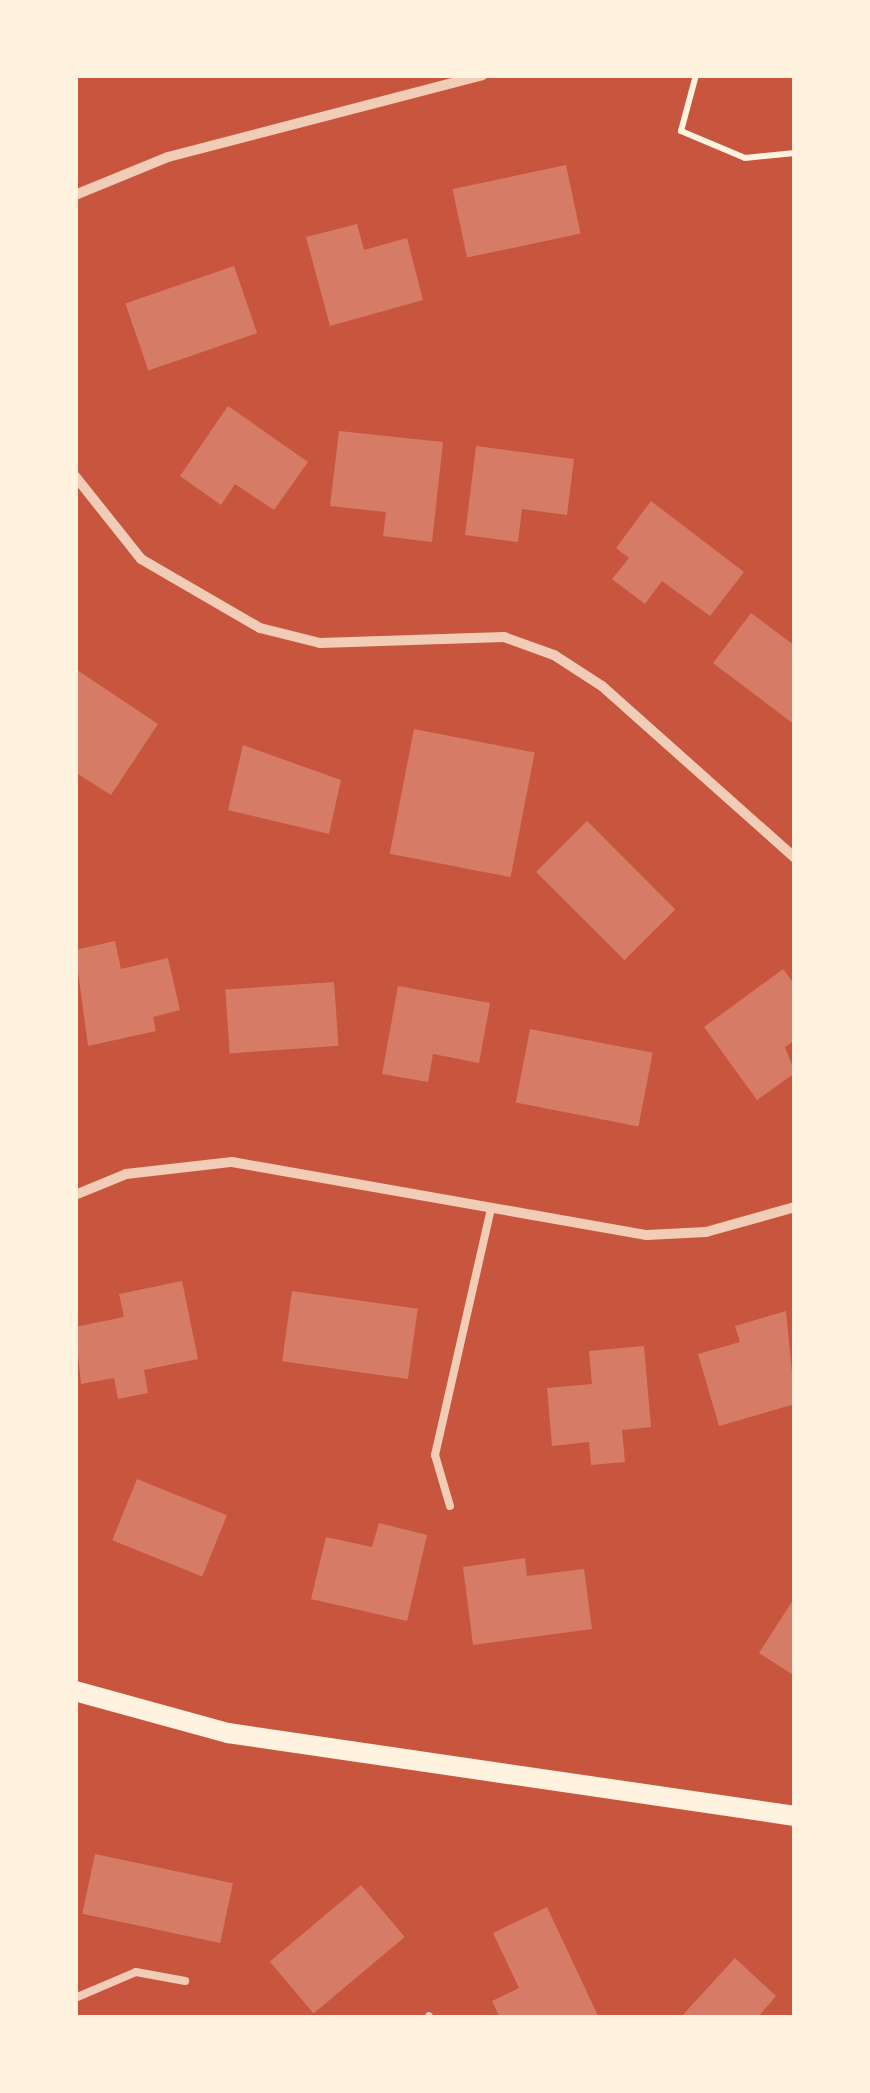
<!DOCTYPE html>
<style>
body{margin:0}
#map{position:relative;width:870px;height:2093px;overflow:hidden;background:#c8553d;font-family:Commissioner,sans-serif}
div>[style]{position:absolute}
.building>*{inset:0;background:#d67c66;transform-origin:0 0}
.path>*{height:6px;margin:-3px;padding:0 3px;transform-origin:3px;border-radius:3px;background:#fff3e0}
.service>*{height:8px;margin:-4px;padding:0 4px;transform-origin:4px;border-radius:4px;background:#f1ccb7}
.minor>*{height:10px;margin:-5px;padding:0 5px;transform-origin:5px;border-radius:5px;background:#f1ccb7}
.secondary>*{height:20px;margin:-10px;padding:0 10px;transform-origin:10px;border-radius:10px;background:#fff3e0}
span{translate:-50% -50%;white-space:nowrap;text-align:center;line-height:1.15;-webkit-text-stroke:10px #fff3e0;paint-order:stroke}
.frame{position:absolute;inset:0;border:78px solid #fff3e0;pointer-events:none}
</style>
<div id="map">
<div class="building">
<i style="left:566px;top:165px;width:70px;height:116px;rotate:78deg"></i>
<i style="clip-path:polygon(357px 224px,364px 250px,407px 238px,423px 300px,330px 326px,306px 237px)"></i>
<i style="left:234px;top:266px;width:71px;height:115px;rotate:71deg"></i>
<i style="clip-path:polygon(228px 406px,308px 462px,274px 510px,235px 484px,221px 505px,180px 476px)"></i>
<i style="clip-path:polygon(339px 431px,443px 442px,432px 542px,383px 536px,386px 512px,330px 506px)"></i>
<i style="clip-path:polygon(476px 446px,574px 459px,567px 515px,522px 509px,518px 542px,465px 535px)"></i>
<i style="clip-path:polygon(651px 501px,744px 572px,710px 616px,662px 581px,645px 604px,612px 579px,629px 558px,616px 548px)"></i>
<i style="clip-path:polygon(751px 613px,795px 646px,795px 725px,713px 663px)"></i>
<i style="clip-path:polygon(77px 670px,158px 724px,111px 795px,75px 772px)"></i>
<i style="left:414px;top:729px;width:123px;height:127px;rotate:11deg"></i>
<i style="clip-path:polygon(243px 745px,341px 780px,329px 834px,228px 810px)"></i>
<i style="left:587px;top:821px;width:125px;height:72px;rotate:45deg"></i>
<i style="clip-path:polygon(115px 941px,121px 969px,168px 958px,180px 1010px,153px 1017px,156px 1031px,88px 1046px,75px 950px)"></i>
<i style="clip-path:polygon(783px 969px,795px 985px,795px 1040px,785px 1047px,795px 1073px,757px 1100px,704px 1027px)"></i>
<i style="left:334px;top:982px;width:64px;height:109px;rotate:86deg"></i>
<i style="clip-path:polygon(398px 986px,490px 1003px,479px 1063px,433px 1054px,428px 1082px,382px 1074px)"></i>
<i style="left:530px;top:1029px;width:125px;height:75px;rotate:11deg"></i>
<i style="clip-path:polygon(182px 1281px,198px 1359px,144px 1370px,148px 1393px,118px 1399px,114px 1378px,81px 1384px,75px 1327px,124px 1317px,119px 1294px)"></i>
<i style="left:292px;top:1291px;width:127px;height:71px;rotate:8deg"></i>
<i style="clip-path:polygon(786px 1311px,795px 1404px,719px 1426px,698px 1354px,740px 1342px,735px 1326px)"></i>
<i style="clip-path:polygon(644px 1346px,651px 1427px,622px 1430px,625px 1462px,591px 1465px,589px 1442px,552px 1446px,547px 1388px,592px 1384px,589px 1351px)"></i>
<i style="left:137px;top:1479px;width:97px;height:66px;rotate:22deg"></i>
<i style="clip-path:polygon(379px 1523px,427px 1535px,407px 1621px,311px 1599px,326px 1537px,372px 1547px)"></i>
<i style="clip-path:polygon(525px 1558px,527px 1576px,584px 1569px,592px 1629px,473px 1645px,463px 1567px)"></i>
<i style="clip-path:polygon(795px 1597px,795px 1676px,759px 1653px)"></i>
<i style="left:95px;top:1854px;width:141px;height:61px;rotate:12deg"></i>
<i style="left:361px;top:1885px;width:68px;height:119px;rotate:50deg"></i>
<i style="clip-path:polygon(547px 1907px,599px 2018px,500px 2018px,492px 2001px,519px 1988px,493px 1933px)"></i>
<i style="clip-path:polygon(735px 1958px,776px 1996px,757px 2018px,680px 2018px)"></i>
</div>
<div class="path">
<i style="left:696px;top:75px;width:58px;rotate:105deg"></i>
<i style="left:681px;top:131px;width:69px;rotate:22.9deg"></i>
<i style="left:745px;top:158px;width:50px;rotate:-5.7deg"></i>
</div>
<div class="service">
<i style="left:450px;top:1506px;width:53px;rotate:-106.4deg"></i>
<i style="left:435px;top:1455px;width:252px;rotate:-77.2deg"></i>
<i style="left:75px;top:1998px;width:66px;rotate:-23.1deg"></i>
<i style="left:136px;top:1972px;width:50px;rotate:10.4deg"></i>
<i style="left:428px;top:2018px;width:2px;rotate:-63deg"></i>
</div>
<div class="minor">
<i style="left:75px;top:195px;width:100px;rotate:-22.2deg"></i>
<i style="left:168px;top:157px;width:325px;rotate:-14.6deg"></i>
<i style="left:75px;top:476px;width:106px;rotate:51.5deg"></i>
<i style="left:141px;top:559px;width:138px;rotate:30.1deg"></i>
<i style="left:260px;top:628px;width:62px;rotate:14deg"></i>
<i style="left:320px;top:643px;width:184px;rotate:-1.9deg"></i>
<i style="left:504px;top:637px;width:53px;rotate:19.8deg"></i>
<i style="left:554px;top:655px;width:57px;rotate:32.9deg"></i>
<i style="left:602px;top:686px;width:259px;rotate:41.7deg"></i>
<i style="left:75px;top:1195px;width:55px;rotate:-22.4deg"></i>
<i style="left:126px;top:1174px;width:107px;rotate:-6.5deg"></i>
<i style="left:232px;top:1162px;width:421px;rotate:10deg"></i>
<i style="left:647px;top:1235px;width:59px;rotate:-2.9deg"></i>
<i style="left:706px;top:1232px;width:92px;rotate:-15.7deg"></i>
</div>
<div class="secondary">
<i style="left:75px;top:1691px;width:159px;rotate:15.4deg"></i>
<i style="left:228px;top:1733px;width:573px;rotate:8.33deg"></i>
</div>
<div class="frame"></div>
</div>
